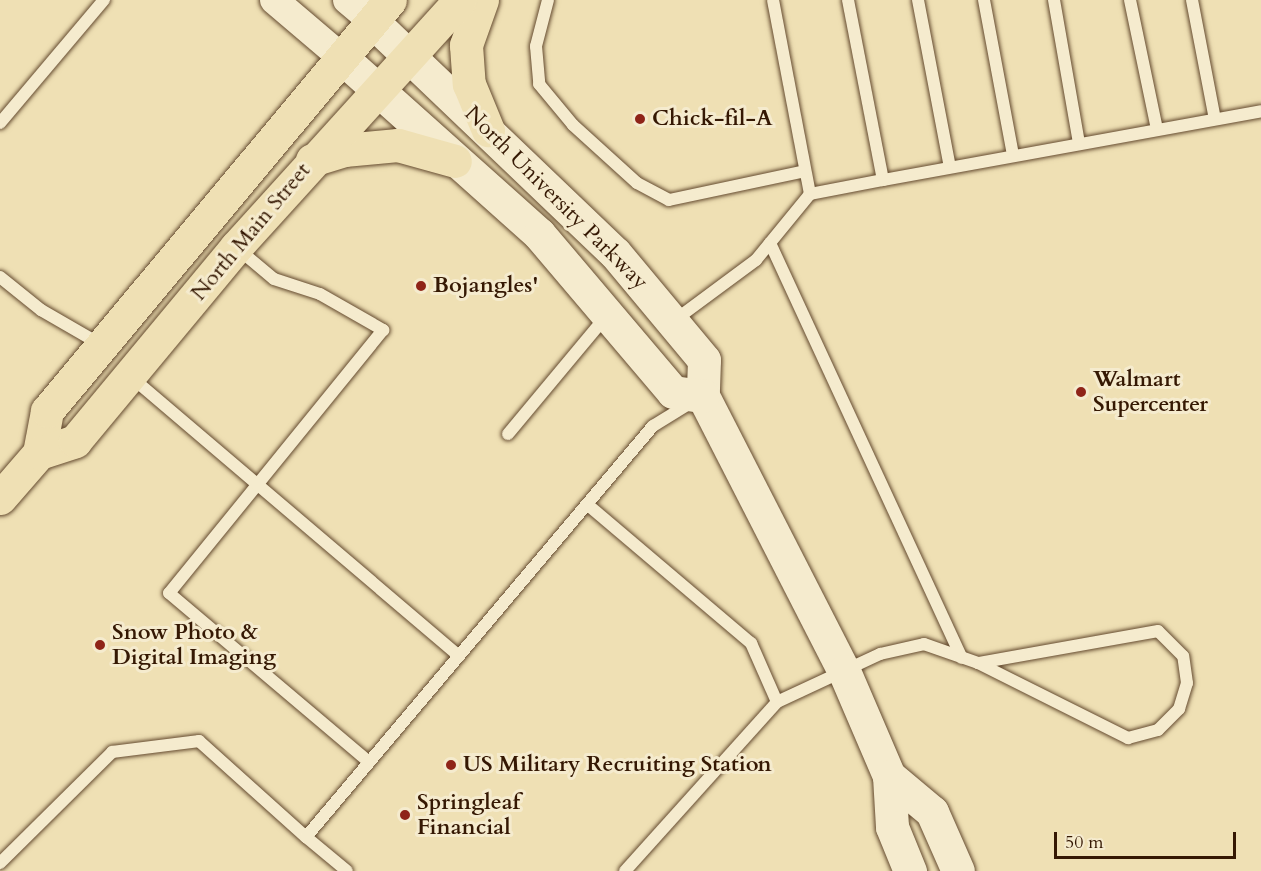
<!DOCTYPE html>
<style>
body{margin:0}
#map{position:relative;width:1261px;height:871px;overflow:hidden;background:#efe0b4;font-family:Cardo,serif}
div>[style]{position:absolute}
.roads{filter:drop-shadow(0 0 2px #644a2f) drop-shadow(0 0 2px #644a2f)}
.service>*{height:12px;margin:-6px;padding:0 6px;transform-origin:6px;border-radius:6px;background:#f5ebce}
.tertiary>*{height:28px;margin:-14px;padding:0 14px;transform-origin:14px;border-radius:14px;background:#f5ebce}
.secondary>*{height:33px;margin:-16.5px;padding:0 16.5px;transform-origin:16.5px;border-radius:16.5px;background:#f5ebce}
.primary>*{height:33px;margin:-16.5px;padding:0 16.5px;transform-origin:16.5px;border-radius:16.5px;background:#efe0b4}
.dots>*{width:16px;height:16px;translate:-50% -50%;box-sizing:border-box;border:3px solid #f5ebce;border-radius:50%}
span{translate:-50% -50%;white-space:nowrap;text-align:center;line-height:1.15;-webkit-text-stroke:6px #f5ebce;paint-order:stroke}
.poi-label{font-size:22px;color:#351803;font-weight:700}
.left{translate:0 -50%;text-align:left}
.street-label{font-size:22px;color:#351803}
.scale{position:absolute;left:1054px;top:832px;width:182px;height:27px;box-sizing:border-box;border:3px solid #351803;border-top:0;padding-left:8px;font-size:18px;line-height:21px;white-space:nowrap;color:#351803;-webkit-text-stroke:4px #f5ebce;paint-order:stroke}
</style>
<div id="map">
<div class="roads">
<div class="service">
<i style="left:548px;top:0;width:48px;rotate:104.6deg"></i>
<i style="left:536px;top:46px;width:38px;rotate:85deg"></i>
<i style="left:539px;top:84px;width:53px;rotate:50.3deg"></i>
<i style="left:573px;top:125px;width:86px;rotate:42.2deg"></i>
<i style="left:637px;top:183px;width:36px;rotate:28deg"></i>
<i style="left:669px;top:200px;width:139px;rotate:-12deg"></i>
<i style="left:848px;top:0;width:183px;rotate:79deg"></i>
<i style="left:883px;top:180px;width:384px;rotate:-10.3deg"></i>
<i style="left:918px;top:0;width:170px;rotate:79.2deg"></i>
<i style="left:984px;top:0;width:158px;rotate:79.4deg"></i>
<i style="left:1054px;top:0;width:145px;rotate:80.1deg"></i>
<i style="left:1130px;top:0;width:132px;rotate:78.2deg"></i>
<i style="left:1192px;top:0;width:121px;rotate:79.1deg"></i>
<i style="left:0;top:123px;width:161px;rotate:-49.8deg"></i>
<i style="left:810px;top:194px;width:74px;rotate:-10.9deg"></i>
<i style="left:770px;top:243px;width:457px;rotate:65.2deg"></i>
<i style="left:237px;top:248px;width:48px;rotate:40deg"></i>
<i style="left:274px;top:279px;width:48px;rotate:18.1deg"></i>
<i style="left:320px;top:294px;width:73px;rotate:29.7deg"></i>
<i style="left:383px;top:330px;width:339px;rotate:129.1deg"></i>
<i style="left:169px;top:593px;width:262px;rotate:40.2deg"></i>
<i style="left:0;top:277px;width:53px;rotate:38.8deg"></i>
<i style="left:41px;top:310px;width:68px;rotate:30deg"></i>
<i style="left:675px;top:320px;width:101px;rotate:-36.5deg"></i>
<i style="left:756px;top:260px;width:85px;rotate:-50.7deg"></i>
<i style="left:810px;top:194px;width:197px;rotate:-100.8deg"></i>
<i style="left:130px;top:376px;width:432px;rotate:40.4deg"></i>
<i style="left:508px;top:434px;width:155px;rotate:-50.2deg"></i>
<i style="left:588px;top:505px;width:214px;rotate:40.3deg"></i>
<i style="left:751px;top:643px;width:64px;rotate:66.2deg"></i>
<i style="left:306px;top:837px;width:53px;rotate:39.7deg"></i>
<i style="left:0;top:863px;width:158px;rotate:-44.7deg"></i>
<i style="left:112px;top:752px;width:88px;rotate:-7.2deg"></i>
<i style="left:199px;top:741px;width:144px;rotate:41.9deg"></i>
<i style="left:306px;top:837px;width:538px;rotate:-49.83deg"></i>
<i style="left:653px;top:426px;width:46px;rotate:-31.6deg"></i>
<i style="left:625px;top:871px;width:227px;rotate:-48deg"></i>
<i style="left:777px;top:702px;width:114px;rotate:-25deg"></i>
<i style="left:880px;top:654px;width:45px;rotate:-12.8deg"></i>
<i style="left:924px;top:644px;width:57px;rotate:19.4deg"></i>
<i style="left:978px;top:663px;width:168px;rotate:26.6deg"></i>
<i style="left:1128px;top:738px;width:31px;rotate:-15deg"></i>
<i style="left:1158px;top:730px;width:30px;rotate:-45deg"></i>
<i style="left:1179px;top:709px;width:27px;rotate:-73deg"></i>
<i style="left:1187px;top:683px;width:27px;rotate:-98deg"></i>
<i style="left:1183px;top:656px;width:35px;rotate:-135deg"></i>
<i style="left:1158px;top:631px;width:183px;rotate:169.9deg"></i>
</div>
<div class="tertiary">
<i style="left:274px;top:0;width:88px;rotate:40.4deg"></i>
<i style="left:347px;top:0;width:33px;rotate:40deg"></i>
</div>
<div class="secondary">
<i style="left:372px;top:21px;width:336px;rotate:43.7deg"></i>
<i style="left:615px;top:253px;width:139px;rotate:50.2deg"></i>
<i style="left:704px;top:360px;width:36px;rotate:92deg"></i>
<i style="left:703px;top:396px;width:309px;rotate:62.9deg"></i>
<i style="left:844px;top:671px;width:114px;rotate:66.8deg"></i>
<i style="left:889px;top:776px;width:51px;rotate:86.6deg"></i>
<i style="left:892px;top:827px;width:48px;rotate:67.8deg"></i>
<i style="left:341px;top:57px;width:266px;rotate:41.8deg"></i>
<i style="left:539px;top:234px;width:207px;rotate:49.7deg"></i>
<i style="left:673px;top:392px;width:30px;rotate:8deg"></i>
<i style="left:889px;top:776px;width:56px;rotate:39.9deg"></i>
<i style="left:932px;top:812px;width:64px;rotate:66.2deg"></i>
</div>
<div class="primary">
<i style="left:482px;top:0;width:48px;rotate:109.6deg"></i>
<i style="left:466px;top:45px;width:39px;rotate:86deg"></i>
<i style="left:469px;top:84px;width:50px;rotate:67.6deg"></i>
<i style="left:312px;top:160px;width:34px;rotate:-17deg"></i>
<i style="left:344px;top:150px;width:54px;rotate:-5.3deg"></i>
<i style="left:398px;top:145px;width:59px;rotate:15.7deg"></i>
<i style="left:39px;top:453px;width:43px;rotate:-79.2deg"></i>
<i style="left:47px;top:411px;width:535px;rotate:-50.15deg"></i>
<i style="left:0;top:498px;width:60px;rotate:-49.1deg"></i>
<i style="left:39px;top:453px;width:38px;rotate:-18deg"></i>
<i style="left:75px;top:441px;width:252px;rotate:-50.3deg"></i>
<i style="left:236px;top:247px;width:333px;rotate:-47.8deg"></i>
</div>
</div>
<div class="dots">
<i style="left:640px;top:119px;background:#8f2418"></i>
<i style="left:421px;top:286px;background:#8f2418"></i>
<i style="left:1081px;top:392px;background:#8f2418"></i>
<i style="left:100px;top:645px;background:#8f2418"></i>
<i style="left:451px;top:765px;background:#8f2418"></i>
<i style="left:405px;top:815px;background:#8f2418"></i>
</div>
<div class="poi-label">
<span class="left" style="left:652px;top:119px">Chick-fil-A</span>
<span class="left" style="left:433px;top:286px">Bojangles'</span>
<span class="left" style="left:1093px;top:392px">Walmart<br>Supercenter</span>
<span class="left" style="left:112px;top:645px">Snow Photo &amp;<br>Digital Imaging</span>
<span class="left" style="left:463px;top:765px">US Military Recruiting Station</span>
<span class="left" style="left:417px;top:815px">Springleaf<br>Financial</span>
</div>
<div class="street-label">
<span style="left:556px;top:198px;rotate:45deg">North University Parkway</span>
<span style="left:251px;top:232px;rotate:-50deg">North Main Street</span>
</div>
<div class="scale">50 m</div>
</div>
